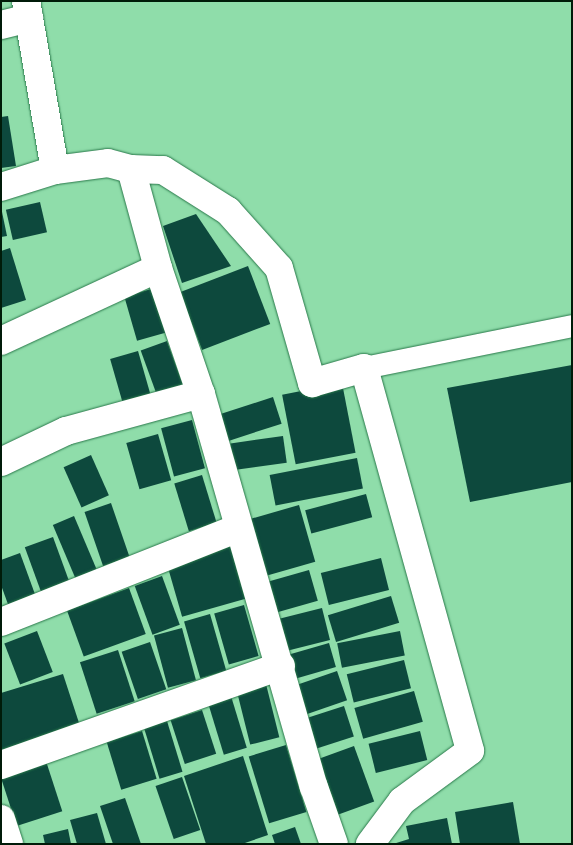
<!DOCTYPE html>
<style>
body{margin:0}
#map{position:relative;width:573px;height:845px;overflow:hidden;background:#8fddaa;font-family:Karla,sans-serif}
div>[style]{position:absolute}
.building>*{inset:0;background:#0d493d;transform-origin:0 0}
.roads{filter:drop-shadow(0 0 1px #29784a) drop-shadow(0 0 1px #29784a)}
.lane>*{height:22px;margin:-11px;padding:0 11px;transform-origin:11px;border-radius:11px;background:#fff}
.street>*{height:28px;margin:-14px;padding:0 14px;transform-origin:14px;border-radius:14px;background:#fff}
span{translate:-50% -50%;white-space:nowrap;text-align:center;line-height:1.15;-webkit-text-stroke:5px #8fddaa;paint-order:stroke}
.frame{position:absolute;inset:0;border:2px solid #001b09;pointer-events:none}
</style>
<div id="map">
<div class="building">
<i style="clip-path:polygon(8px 116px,16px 166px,1px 168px,1px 117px)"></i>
<i style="left:40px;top:202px;width:31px;height:35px;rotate:77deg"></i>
<i style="clip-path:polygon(1px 207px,7px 236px,1px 237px)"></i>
<i style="clip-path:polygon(196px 214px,231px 266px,182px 283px,163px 226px)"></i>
<i style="clip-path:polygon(10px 248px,26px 300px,1px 308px,1px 251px)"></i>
<i style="left:248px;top:266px;width:62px;height:73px;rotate:69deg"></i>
<i style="left:158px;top:287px;width:46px;height:35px;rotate:74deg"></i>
<i style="left:167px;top:341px;width:51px;height:28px;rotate:70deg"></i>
<i style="left:138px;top:351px;width:52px;height:29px;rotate:74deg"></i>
<i style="clip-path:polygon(572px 365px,572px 482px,470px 502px,447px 388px)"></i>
<i style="left:342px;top:383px;width:71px;height:61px;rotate:79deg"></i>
<i style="left:273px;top:397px;width:28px;height:60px;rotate:72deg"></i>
<i style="left:192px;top:420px;width:50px;height:32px;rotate:75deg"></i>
<i style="left:158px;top:434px;width:48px;height:33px;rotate:74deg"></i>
<i style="left:283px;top:436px;width:27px;height:53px;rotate:82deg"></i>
<i style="left:91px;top:455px;width:44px;height:30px;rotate:66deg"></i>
<i style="left:357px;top:458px;width:31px;height:89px;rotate:79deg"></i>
<i style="left:202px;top:475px;width:50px;height:29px;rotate:73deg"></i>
<i style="left:366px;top:494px;width:24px;height:63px;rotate:75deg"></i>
<i style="left:111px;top:503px;width:57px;height:28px;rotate:71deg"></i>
<i style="left:299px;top:505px;width:59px;height:50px;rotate:74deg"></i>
<i style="left:74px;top:516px;width:61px;height:23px;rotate:67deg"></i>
<i style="left:53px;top:537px;width:49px;height:30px;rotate:70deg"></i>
<i style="left:229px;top:541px;width:60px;height:66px;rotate:74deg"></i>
<i style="clip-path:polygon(20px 553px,36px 597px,9px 607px,1px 585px,1px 560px)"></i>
<i style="left:381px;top:558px;width:33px;height:62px;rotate:76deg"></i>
<i style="left:309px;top:570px;width:32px;height:43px;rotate:74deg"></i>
<i style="left:162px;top:576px;width:52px;height:29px;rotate:70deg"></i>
<i style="left:129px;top:588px;width:49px;height:66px;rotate:70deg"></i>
<i style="left:391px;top:596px;width:28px;height:66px;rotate:73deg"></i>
<i style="left:244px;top:605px;width:53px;height:31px;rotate:74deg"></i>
<i style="left:322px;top:608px;width:33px;height:43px;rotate:76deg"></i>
<i style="left:210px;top:614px;width:59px;height:27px;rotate:74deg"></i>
<i style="left:182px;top:628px;width:54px;height:29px;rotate:75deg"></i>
<i style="left:37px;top:631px;width:44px;height:35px;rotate:69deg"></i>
<i style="left:400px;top:631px;width:25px;height:64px;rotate:79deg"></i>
<i style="left:150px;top:642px;width:50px;height:30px;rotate:71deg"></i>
<i style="left:329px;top:643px;width:25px;height:45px;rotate:74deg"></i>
<i style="left:118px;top:650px;width:54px;height:40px;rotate:72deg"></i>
<i style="left:404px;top:660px;width:29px;height:59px;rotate:76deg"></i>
<i style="left:337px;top:671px;width:31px;height:49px;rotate:71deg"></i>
<i style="clip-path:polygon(63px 674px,81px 729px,1px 755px,1px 693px)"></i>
<i style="left:266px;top:684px;width:55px;height:30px;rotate:76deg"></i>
<i style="left:414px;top:691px;width:32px;height:62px;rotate:74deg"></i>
<i style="left:231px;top:696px;width:54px;height:24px;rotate:73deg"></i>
<i style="left:344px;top:706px;width:32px;height:48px;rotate:72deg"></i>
<i style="left:202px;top:710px;width:46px;height:33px;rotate:72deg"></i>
<i style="left:167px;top:721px;width:53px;height:24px;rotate:73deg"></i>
<i style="left:142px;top:731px;width:50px;height:37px;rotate:73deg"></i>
<i style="left:420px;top:731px;width:30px;height:53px;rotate:76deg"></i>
<i style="left:286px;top:745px;width:70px;height:39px;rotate:73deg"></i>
<i style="left:354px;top:746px;width:59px;height:38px;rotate:70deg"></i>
<i style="clip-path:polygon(243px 756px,268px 835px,242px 844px,206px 844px,184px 776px)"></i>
<i style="left:45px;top:758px;width:56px;height:48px;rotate:72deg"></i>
<i style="left:182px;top:777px;width:56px;height:28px;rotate:71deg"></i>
<i style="clip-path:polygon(125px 798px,141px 844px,113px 844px,100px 806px)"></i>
<i style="clip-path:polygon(513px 802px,520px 844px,460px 844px,455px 812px)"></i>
<i style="clip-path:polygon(97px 813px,106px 844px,77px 844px,70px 820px)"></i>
<i style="clip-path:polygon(447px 818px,452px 844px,393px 844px,409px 839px,406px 826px)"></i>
<i style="clip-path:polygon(295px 827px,301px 844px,275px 844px,272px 835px)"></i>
<i style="clip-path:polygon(68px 829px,71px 844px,45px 844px,43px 835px)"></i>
</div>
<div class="roads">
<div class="lane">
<i style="left:364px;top:368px;width:212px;rotate:-11.4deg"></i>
</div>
<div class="street">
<i style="left:1px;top:25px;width:29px;rotate:-14deg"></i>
<i style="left:131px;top:169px;width:103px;rotate:74.7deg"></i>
<i style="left:158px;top:268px;width:133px;rotate:71.2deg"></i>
<i style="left:201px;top:394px;width:409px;rotate:74deg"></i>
<i style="left:314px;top:787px;width:60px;rotate:70.7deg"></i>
<i style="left:55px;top:170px;width:53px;rotate:-7.5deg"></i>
<i style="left:108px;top:163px;width:24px;rotate:15deg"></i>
<i style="left:131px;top:169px;width:32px;rotate:2deg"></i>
<i style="left:163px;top:170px;width:77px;rotate:32.2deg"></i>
<i style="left:228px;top:211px;width:76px;rotate:48.2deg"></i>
<i style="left:279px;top:268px;width:120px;rotate:74deg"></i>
<i style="left:312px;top:383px;width:54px;rotate:-16.1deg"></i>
<i style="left:364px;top:368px;width:397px;rotate:74.5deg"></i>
<i style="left:470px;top:751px;width:84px;rotate:143.7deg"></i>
<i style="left:402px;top:801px;width:54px;rotate:126.7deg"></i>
<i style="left:1px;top:187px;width:57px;rotate:-17.5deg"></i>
<i style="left:55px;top:170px;width:171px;rotate:-99.7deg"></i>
<i style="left:1px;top:341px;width:173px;rotate:-24.9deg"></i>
<i style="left:1px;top:462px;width:72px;rotate:-25.5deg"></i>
<i style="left:66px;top:431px;width:140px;rotate:-15.3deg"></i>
<i style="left:1px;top:622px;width:255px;rotate:-21.6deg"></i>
<i style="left:1px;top:765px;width:297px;rotate:-19.5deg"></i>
<i style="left:1px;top:819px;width:26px;rotate:72deg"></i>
</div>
</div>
<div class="frame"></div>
</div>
